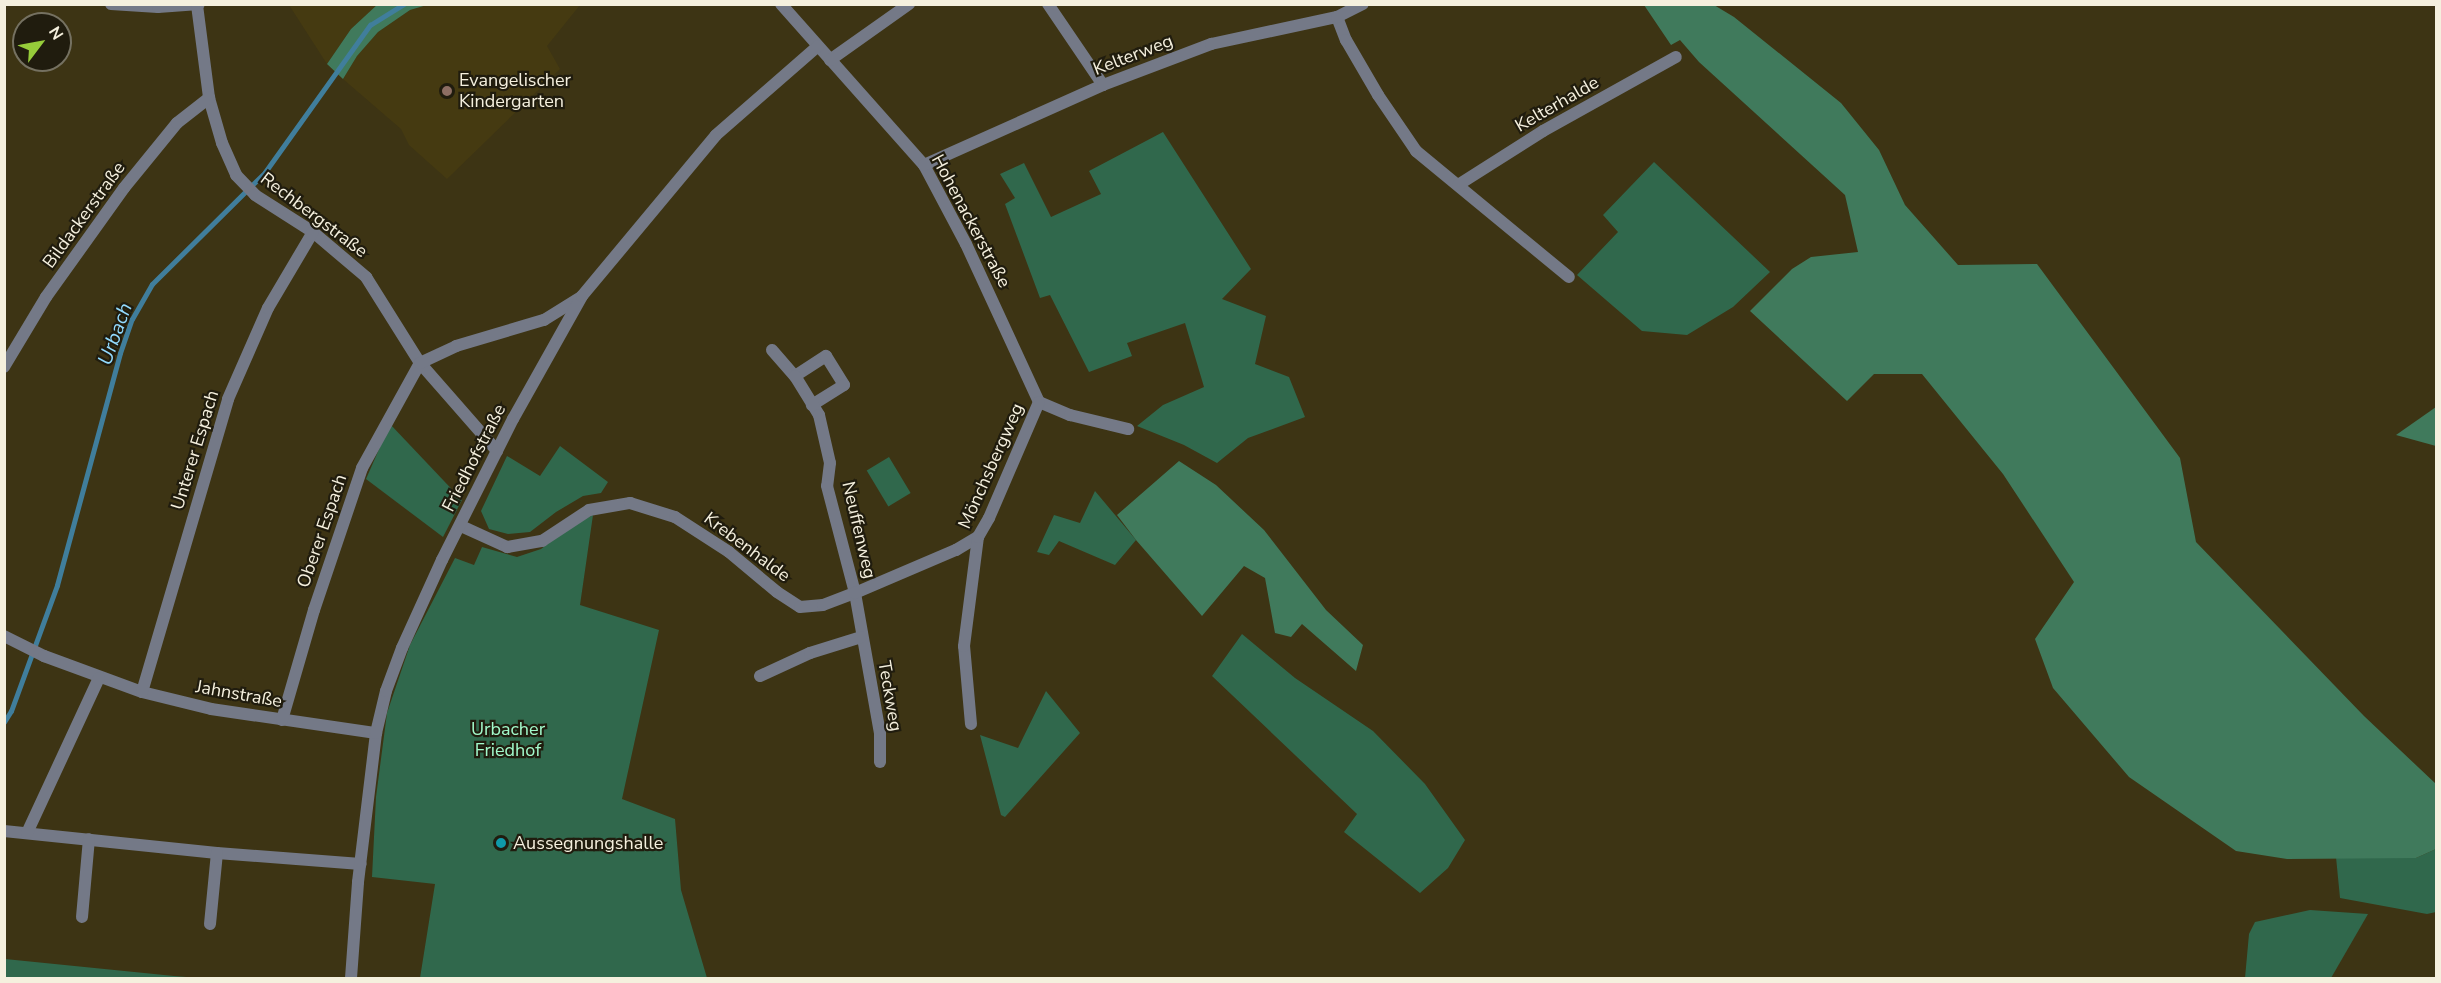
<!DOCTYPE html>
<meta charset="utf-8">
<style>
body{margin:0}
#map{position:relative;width:2441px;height:983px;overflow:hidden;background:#3d3414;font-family:"Nunito Sans",sans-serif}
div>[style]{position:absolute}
.built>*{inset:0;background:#453a11}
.green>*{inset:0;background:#30684c;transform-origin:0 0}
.forest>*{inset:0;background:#407a5c}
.stream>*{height:5px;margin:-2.5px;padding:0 2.5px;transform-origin:2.5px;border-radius:2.5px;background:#407e9c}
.minor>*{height:12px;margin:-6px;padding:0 6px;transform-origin:6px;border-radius:6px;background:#747987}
.dots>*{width:16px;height:16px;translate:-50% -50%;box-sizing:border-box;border:3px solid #201c0e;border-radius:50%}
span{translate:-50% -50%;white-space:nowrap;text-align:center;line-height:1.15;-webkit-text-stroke:4.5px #201c0e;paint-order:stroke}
.street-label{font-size:18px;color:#f5f0de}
.poi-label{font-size:18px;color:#f5f0de}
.left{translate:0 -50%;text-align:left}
.park-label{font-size:18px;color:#a2facb}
.water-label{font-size:20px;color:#92dafd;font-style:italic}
.frame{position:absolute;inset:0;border:6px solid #f5f0de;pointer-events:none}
.north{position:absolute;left:12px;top:12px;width:60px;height:60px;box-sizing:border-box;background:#201c0e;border:2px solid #757161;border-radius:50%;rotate:58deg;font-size:16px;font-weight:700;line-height:24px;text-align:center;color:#f5f0de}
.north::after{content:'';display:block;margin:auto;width:21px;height:27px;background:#96cc3a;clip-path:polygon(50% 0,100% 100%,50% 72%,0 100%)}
</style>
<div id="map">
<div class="built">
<i style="clip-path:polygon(289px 5px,378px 5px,351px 29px,327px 64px)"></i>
<i style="clip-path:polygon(427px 5px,580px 5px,547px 46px,560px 69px,447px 179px,409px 145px,401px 129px,343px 79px,357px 56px,378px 32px,410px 10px)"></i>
</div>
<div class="green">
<i style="clip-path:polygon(1163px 132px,1251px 269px,1222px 299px,1266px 316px,1255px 364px,1289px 377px,1305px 417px,1248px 438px,1217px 463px,1184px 445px,1137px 426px,1163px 405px,1204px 387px,1185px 323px,1127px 343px,1132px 356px,1089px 372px,1050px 295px,1040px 298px,1005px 204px,1015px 198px,1000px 174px,1024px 163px,1051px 217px,1101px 194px,1089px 171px)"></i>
<i style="clip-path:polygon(1654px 162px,1770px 272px,1733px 307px,1687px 335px,1642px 331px,1577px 275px,1618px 232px,1603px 215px)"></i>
<i style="clip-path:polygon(390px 424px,462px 500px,443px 537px,366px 479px)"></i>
<i style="clip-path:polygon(560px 446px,608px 482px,601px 493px,583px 496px,556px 512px,530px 532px,508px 534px,489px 529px,481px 511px,507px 456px,540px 476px)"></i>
<i style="left:889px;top:457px;width:42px;height:26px;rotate:59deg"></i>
<i style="clip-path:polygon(1095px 491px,1136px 540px,1115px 565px,1059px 541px,1049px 555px,1037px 552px,1054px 515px,1080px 523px)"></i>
<i style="clip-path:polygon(593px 515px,580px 605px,659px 630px,622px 799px,675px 819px,681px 890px,707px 978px,420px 978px,435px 884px,372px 877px,376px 797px,387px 713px,410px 645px,455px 558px,474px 565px,482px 547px,517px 557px,541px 549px,574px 524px)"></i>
<i style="clip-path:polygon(1242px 634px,1295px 678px,1373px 731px,1425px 784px,1465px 840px,1448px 868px,1420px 893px,1344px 832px,1357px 814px,1212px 676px)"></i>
<i style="clip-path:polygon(1046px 691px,1080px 733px,1005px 817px,1001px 815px,980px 735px,1018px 748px)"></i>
<i style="clip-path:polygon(2436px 849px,2436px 912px,2427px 914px,2340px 898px,2336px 857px,2416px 858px)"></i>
<i style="clip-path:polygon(2310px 910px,2368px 914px,2331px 978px,2245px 978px,2249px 934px,2255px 922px)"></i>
<i style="clip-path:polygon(5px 959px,174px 976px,199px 978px,5px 978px)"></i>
</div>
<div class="forest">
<i style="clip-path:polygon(378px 4px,427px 5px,410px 10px,378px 32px,357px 56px,343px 79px,327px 64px,351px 29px)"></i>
<i style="clip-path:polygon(1644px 5px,1714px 5px,1734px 17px,1841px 103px,1879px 150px,1905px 205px,1958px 265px,2037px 264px,2180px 458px,2196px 542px,2364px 716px,2436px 784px,2436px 849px,2416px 858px,2287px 859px,2236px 851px,2129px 777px,2053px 688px,2035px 639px,2074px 582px,2003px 474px,1922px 374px,1874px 374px,1847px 401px,1750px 311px,1792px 269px,1811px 257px,1858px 252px,1845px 195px,1699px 62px,1680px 40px,1671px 45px)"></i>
<i style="clip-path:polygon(2436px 407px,2436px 446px,2396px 435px)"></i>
<i style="clip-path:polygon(1179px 461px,1216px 485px,1264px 530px,1326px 610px,1363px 645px,1356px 671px,1302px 624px,1291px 637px,1275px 633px,1265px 578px,1244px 566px,1202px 616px,1136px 540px,1117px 515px)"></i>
</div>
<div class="stream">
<i style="left:4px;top:722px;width:13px;rotate:-58deg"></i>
<i style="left:11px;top:711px;width:134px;rotate:-69.9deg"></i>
<i style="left:57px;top:585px;width:240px;rotate:-74.8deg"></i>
<i style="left:120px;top:353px;width:36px;rotate:-71deg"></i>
<i style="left:132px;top:319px;width:40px;rotate:-60.3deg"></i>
<i style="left:152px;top:284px;width:159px;rotate:-44.7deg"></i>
<i style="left:265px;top:172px;width:181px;rotate:-54.5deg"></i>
<i style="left:370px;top:25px;width:40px;rotate:-32deg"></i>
</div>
<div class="minor">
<i style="left:111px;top:4px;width:47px;rotate:3.7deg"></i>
<i style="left:158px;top:7px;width:41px;rotate:-4.2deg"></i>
<i style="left:781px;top:4px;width:215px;rotate:48.4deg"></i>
<i style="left:924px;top:165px;width:89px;rotate:62deg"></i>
<i style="left:966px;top:244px;width:174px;rotate:65.2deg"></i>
<i style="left:1039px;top:402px;width:34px;rotate:23deg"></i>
<i style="left:1070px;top:415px;width:60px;rotate:13.6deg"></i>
<i style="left:1048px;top:4px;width:98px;rotate:55.8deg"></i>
<i style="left:197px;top:5px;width:94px;rotate:82.6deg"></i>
<i style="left:209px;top:98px;width:47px;rotate:73.9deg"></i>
<i style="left:222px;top:143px;width:35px;rotate:66deg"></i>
<i style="left:236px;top:175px;width:28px;rotate:46deg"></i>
<i style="left:255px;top:195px;width:69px;rotate:32.5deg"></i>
<i style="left:313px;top:232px;width:70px;rotate:40.3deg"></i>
<i style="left:366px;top:277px;width:102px;rotate:57.9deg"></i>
<i style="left:420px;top:363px;width:117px;rotate:48.8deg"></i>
<i style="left:1337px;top:17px;width:25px;rotate:69deg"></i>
<i style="left:1346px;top:40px;width:64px;rotate:59.8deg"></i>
<i style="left:1378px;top:95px;width:68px;rotate:55.8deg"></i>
<i style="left:1416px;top:151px;width:198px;rotate:39.5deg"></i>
<i style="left:830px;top:60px;width:97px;rotate:-35.3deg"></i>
<i style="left:924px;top:165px;width:196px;rotate:-24.1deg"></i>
<i style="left:1103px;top:85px;width:116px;rotate:-20.8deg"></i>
<i style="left:1211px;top:44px;width:129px;rotate:-12.1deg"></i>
<i style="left:1337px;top:17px;width:29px;rotate:-27deg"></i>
<i style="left:1458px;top:185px;width:101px;rotate:-32.4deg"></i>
<i style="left:1543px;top:131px;width:152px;rotate:-29.1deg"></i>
<i style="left:772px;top:350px;width:35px;rotate:49deg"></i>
<i style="left:795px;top:376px;width:37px;rotate:-33deg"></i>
<i style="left:826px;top:356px;width:34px;rotate:58deg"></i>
<i style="left:844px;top:385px;width:38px;rotate:148deg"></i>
<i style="left:4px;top:367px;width:82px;rotate:-59deg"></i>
<i style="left:46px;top:297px;width:134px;rotate:-54.4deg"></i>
<i style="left:124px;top:188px;width:84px;rotate:-50.8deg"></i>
<i style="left:177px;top:123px;width:41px;rotate:-38deg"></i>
<i style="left:795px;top:376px;width:46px;rotate:58.4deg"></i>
<i style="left:819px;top:415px;width:49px;rotate:77.1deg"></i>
<i style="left:830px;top:463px;width:23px;rotate:97deg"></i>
<i style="left:827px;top:486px;width:111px;rotate:75.3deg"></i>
<i style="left:855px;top:593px;width:142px;rotate:79.9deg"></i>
<i style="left:880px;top:733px;width:29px;rotate:90deg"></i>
<i style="left:461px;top:526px;width:51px;rotate:24.5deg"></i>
<i style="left:507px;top:547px;width:36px;rotate:-10deg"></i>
<i style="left:542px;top:541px;width:56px;rotate:-33.4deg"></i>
<i style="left:589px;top:510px;width:42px;rotate:-9.7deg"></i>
<i style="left:630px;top:503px;width:47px;rotate:17.3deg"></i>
<i style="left:675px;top:517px;width:64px;rotate:32.9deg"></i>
<i style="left:729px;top:552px;width:62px;rotate:39.8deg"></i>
<i style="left:777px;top:592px;width:27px;rotate:33deg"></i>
<i style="left:800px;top:607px;width:23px;rotate:-5deg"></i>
<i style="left:823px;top:605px;width:34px;rotate:-21deg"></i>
<i style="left:855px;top:593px;width:110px;rotate:-23.1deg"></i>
<i style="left:956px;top:550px;width:26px;rotate:-31deg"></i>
<i style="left:4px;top:636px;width:45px;rotate:26.6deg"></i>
<i style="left:44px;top:656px;width:104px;rotate:20.2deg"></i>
<i style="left:142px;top:692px;width:71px;rotate:13.8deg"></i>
<i style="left:211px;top:709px;width:167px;rotate:8.3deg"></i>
<i style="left:760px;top:676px;width:55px;rotate:-24.7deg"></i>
<i style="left:810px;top:653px;width:53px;rotate:-17.4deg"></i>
<i style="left:142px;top:692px;width:305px;rotate:-73.6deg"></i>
<i style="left:228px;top:399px;width:99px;rotate:-66.3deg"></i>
<i style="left:268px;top:308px;width:88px;rotate:-59.4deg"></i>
<i style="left:282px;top:720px;width:115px;rotate:-73.8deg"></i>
<i style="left:314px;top:610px;width:150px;rotate:-71.3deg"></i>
<i style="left:362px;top:468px;width:120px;rotate:-61.1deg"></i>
<i style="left:420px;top:363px;width:40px;rotate:-25deg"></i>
<i style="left:456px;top:346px;width:92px;rotate:-16.5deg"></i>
<i style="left:544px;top:320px;width:44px;rotate:-31.9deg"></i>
<i style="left:971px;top:724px;width:78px;rotate:-95.1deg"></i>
<i style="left:964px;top:646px;width:110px;rotate:-82.7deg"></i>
<i style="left:978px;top:537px;width:22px;rotate:-60deg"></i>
<i style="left:989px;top:518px;width:126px;rotate:-66.7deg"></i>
<i style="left:4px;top:831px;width:214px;rotate:5.9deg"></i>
<i style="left:217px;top:853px;width:144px;rotate:4.4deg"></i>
<i style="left:27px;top:833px;width:171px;rotate:-65.1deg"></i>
<i style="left:82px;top:917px;width:78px;rotate:-84.9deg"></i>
<i style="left:210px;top:924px;width:71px;rotate:-84.4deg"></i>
<i style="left:351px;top:978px;width:96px;rotate:-85.8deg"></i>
<i style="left:358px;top:882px;width:150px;rotate:-83.1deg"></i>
<i style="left:376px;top:733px;width:43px;rotate:-76.6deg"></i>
<i style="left:386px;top:691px;width:46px;rotate:-69.6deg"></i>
<i style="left:402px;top:648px;width:97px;rotate:-65.6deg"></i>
<i style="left:442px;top:560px;width:158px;rotate:-63.3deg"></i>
<i style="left:513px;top:419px;width:141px;rotate:-60.7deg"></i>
<i style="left:582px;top:296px;width:209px;rotate:-50.2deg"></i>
<i style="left:716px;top:135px;width:135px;rotate:-41.1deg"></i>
</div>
<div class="dots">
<i style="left:447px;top:91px;background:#8d6e63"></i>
<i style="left:501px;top:843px;background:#0f9aa8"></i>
</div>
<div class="street-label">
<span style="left:1133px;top:55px;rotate:-21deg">Kelterweg</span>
<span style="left:1557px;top:104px;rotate:-30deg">Kelterhalde</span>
<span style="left:84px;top:215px;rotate:-54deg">Bildackerstraße</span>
<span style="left:314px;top:215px;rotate:37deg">Rechbergstraße</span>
<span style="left:971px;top:221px;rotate:62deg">Hohenackerstraße</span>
<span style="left:195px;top:450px;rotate:-73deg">Unterer Espach</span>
<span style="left:474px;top:458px;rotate:-63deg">Friedhofstraße</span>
<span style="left:991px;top:466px;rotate:-66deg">Mönchsbergweg</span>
<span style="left:859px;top:530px;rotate:77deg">Neuffenweg</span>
<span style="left:322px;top:531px;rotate:-71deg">Oberer Espach</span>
<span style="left:747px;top:547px;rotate:37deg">Krebenhalde</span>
<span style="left:239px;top:694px;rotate:10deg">Jahnstraße</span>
<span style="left:890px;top:696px;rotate:80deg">Teckweg</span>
</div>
<div class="poi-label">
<span class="left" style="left:459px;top:91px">Evangelischer<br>Kindergarten</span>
<span class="left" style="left:513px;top:843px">Aussegnungshalle</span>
</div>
<div class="park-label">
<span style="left:508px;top:740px">Urbacher<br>Friedhof</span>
</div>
<div class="water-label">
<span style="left:115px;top:334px;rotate:-70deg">Urbach</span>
</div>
<div class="frame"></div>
<div class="north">N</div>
</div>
